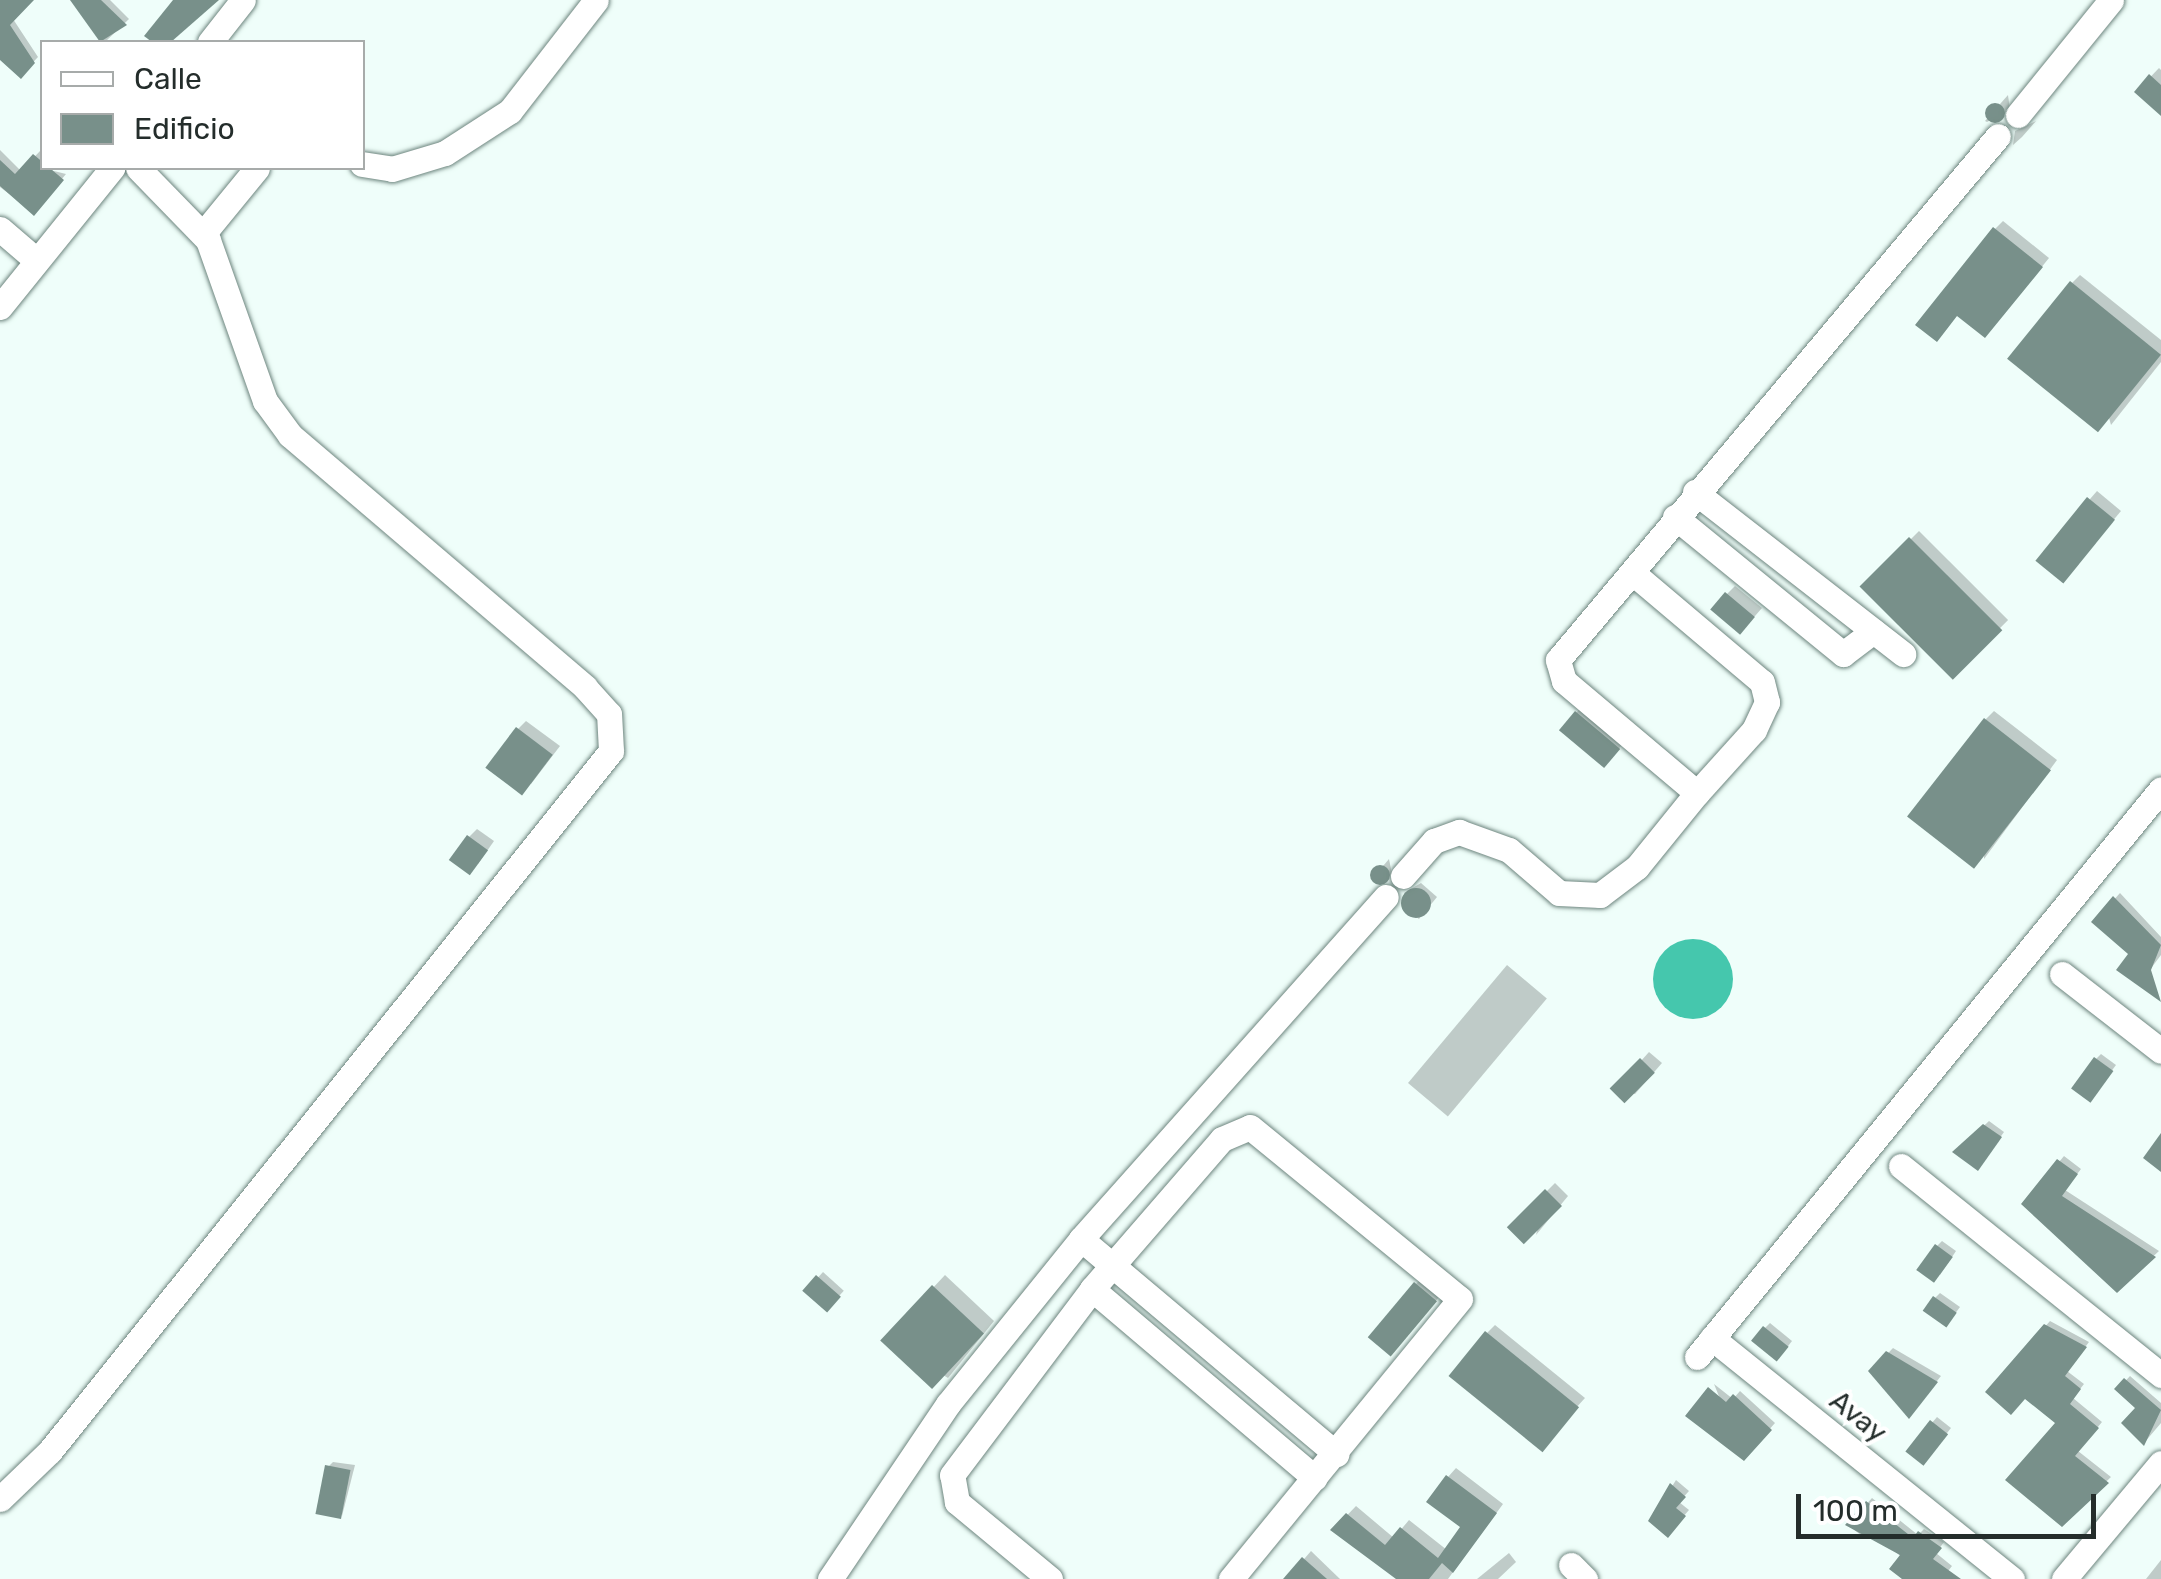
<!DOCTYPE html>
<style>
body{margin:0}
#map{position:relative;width:2161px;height:1579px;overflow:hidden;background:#effefa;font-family:Rubik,sans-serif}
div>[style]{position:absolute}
.water>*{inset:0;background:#45c7ad}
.round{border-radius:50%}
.shadow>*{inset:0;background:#0003;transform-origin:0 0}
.building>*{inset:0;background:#78908a;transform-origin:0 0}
.roads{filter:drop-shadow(0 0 2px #6d857e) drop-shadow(0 0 2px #6d857e)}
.minor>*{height:25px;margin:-12.5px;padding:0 12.5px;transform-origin:12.5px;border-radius:12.5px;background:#fff}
span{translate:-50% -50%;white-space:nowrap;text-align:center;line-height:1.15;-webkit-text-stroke:8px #fff;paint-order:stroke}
.street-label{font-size:28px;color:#242d2b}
.legend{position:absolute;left:40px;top:40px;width:325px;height:130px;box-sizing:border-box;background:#fff;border:2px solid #a7abaa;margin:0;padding:12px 18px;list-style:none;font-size:30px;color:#242d2b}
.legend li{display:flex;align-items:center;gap:20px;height:50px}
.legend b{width:50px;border:2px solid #a7abaa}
.scale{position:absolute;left:1796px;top:1494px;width:300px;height:45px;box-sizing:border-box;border:5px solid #242d2b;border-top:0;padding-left:12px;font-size:30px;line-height:35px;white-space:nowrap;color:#242d2b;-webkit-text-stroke:8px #fff;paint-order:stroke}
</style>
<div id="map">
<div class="water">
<i class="round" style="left:1653px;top:939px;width:80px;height:80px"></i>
</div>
<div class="shadow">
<i style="clip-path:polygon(0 0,31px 0,13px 19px,38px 57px,21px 75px,0 56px)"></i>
<i style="clip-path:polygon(73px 0,110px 0,129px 19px,105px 42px)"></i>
<i style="clip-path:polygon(2159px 68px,2161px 70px,2161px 113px,2137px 91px)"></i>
<i style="clip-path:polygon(2008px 95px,2010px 110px,1987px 122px,1985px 121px)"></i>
<i style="clip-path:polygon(2036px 121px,2022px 137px,2013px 145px,2015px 131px)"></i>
<i style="clip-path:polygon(0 150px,21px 171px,40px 151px,42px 168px,66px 174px,34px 213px,0 187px)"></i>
<i style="clip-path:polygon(2003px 221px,2049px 258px,1993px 327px,1995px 229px)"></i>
<i style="clip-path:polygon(2080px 275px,2161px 340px,2161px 362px,2111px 425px,2072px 283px)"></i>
<i style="clip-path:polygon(2097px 491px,2121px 511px,2070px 572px,2037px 560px)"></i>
<i style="left:1919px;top:531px;width:126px;height:79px;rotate:45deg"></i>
<i style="clip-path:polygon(1735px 586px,1762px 608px,1748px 624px,1713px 608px)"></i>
<i style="clip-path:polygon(1584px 705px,1626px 740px,1612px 757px,1576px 713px)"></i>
<i style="clip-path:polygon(1994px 711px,2057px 760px,1984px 859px,1986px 719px)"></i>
<i style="clip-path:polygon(526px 721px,560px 746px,531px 784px,518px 729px)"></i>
<i style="clip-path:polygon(477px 829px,494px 841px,478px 864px,469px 837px)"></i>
<i style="clip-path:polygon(1389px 859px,1392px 874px,1372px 879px)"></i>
<i style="clip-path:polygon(1421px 883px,1437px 897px,1419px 919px,1405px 909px,1404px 893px)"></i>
<i style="clip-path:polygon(2120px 893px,2161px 937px,2161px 955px,2143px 979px,2131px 954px,2094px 922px)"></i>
<i style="left:1507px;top:965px;width:52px;height:154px;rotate:40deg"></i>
<i style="clip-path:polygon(1649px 1052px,1662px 1063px,1635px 1094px,1615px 1090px)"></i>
<i style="clip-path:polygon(2101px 1054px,2116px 1065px,2095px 1093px,2096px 1059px)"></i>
<i style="clip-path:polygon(1989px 1121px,2004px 1132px,1981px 1164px,1956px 1152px)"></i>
<i style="clip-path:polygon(2064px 1156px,2081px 1169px,2065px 1190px,2159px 1251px,2117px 1290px,2025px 1203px)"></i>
<i style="clip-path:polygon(1555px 1183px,1568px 1196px,1536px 1235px,1547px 1191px)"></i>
<i style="clip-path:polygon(1942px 1241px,1956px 1251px,1940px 1275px,1937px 1246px)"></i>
<i style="left:823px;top:1272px;width:28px;height:26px;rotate:42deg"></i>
<i style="clip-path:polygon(945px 1275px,994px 1321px,948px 1378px,884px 1340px)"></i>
<i style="clip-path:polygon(1424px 1276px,1443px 1292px,1399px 1346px,1416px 1284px)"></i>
<i style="clip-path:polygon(1940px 1293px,1960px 1307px,1951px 1319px,1935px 1298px)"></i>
<i style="clip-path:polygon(2050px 1321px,2089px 1342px,2067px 1371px,2084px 1384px,2073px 1398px,2102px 1422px,2078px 1451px,2111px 1477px,2062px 1524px,2059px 1422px,2025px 1396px,1988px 1392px)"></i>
<i style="clip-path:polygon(1770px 1323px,1792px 1341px,1782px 1354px,1765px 1328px)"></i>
<i style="clip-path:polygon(1495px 1325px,1585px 1398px,1545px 1442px,1487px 1333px)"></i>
<i style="clip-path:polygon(1893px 1348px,1941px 1376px,1909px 1416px,1871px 1371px)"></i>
<i style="clip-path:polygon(2130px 1376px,2161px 1403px,2161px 1423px,2144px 1443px,2139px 1408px,2118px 1389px)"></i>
<i style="clip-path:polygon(1714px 1384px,1733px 1399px,1740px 1391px,1775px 1423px,1744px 1458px)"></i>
<i style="clip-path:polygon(1937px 1417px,1951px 1428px,1927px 1458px,1908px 1451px)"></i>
<i style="clip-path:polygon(333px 1462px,355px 1465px,342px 1516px,328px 1467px)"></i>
<i style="clip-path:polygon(1456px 1468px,1503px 1504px,1448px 1579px,1399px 1579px,1334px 1529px,1356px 1506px,1394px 1538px,1409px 1520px,1447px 1550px,1464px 1527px,1448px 1477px)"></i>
<i style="clip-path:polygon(1676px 1480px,1689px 1491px,1679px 1502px,1689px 1510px,1668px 1534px,1651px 1520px)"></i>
<i style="clip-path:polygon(1872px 1498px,1918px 1535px,1924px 1529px,1944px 1542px,1936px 1553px,1952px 1566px,1942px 1579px,1926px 1579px,1869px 1528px,1862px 1536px,1848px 1525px)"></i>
<i style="clip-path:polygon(1311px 1551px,1340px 1579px,1287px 1579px)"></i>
<i style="clip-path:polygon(1509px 1553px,1516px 1562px,1498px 1579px,1477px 1579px)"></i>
<i style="clip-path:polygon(2161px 1560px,2161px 1579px,2146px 1579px)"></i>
</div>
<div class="building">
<i style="clip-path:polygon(0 0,34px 0,10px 25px,35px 63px,21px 79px,0 60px)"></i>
<i style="clip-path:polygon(70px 0,101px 0,127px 25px,100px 42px)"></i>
<i style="clip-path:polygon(173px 0,219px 0,171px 42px,152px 42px,144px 36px)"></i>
<i style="clip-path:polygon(2149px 74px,2161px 85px,2161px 116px,2134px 92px)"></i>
<i class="round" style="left:1985px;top:103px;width:20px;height:20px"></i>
<i style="clip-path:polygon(33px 154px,64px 180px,34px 216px,0 186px,0 160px,15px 174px)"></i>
<i style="clip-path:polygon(1993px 227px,2043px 267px,1985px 338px,1957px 316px,1937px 342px,1915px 325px)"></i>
<i style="left:2070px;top:281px;width:117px;height:100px;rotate:39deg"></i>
<i style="left:2087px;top:497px;width:36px;height:82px;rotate:39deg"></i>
<i style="left:1909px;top:537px;width:132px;height:70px;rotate:45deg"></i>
<i style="left:1725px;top:592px;width:39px;height:23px;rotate:40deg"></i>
<i style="left:1575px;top:711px;width:59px;height:25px;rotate:40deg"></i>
<i style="left:1984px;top:718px;width:85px;height:125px;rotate:38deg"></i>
<i style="left:516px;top:727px;width:46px;height:51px;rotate:37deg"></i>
<i style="left:467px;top:835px;width:26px;height:31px;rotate:36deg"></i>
<i class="round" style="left:1370px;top:865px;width:20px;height:20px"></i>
<i class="round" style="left:1401px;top:888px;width:30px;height:30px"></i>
<i style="clip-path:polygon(2113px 896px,2161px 945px,2151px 970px,2161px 1002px,2116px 970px,2128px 954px,2091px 922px)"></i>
<i style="left:2094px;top:1057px;width:24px;height:39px;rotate:36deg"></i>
<i style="left:1640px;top:1058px;width:21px;height:43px;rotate:45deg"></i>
<i style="clip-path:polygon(1983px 1124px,2002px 1137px,1978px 1171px,1952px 1152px)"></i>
<i style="clip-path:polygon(2161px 1133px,2161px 1172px,2143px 1158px)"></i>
<i style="clip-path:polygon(2057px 1159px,2078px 1174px,2062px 1196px,2156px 1257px,2117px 1293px,2021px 1204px)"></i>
<i style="left:1545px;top:1189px;width:24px;height:54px;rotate:45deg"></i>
<i style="left:1935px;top:1244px;width:22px;height:32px;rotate:36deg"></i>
<i style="left:816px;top:1275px;width:33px;height:21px;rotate:41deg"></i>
<i style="left:1414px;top:1282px;width:30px;height:72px;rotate:40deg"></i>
<i style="left:932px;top:1285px;width:71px;height:76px;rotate:43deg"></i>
<i style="left:1933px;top:1296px;width:29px;height:18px;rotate:35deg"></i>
<i style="clip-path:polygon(2044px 1324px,2087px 1347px,2065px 1376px,2081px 1389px,2070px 1404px,2099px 1428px,2075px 1456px,2109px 1483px,2062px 1527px,2005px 1480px,2055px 1423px,2025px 1399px,2011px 1415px,1985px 1392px)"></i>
<i style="left:1763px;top:1326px;width:33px;height:19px;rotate:39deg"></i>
<i style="left:1485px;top:1331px;width:121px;height:58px;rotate:39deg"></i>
<i style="clip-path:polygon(1886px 1351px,1938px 1382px,1909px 1419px,1868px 1371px)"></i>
<i style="clip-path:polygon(2124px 1378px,2161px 1410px,2144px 1446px,2121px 1423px,2135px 1408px,2114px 1389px)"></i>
<i style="clip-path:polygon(1708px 1387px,1726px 1402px,1733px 1394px,1772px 1430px,1744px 1461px,1685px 1416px)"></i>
<i style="left:1930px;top:1420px;width:23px;height:40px;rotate:38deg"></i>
<i style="left:325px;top:1465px;width:26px;height:50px;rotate:11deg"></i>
<i style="clip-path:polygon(1446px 1475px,1497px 1513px,1453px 1573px,1442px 1563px,1429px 1579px,1396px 1579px,1330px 1530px,1346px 1513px,1385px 1545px,1400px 1527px,1438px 1558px,1460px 1527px,1426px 1502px)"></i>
<i style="clip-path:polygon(1670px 1483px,1686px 1497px,1676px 1508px,1686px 1516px,1668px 1538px,1648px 1521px)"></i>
<i style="clip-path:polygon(1866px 1501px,1913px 1538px,1918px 1531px,1942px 1548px,1933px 1559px,1961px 1579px,1902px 1579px,1889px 1569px,1900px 1555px,1845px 1525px)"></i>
<i style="clip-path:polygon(1302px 1557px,1327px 1579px,1283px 1579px)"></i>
</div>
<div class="roads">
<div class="minor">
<i style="left:210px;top:42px;width:53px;rotate:-51.8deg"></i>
<i style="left:2018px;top:115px;width:148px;rotate:-51deg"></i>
<i style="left:362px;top:164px;width:30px;rotate:9deg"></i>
<i style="left:392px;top:169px;width:55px;rotate:-16.8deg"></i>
<i style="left:445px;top:153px;width:77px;rotate:-32.9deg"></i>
<i style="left:510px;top:111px;width:140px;rotate:-52.2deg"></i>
<i style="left:0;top:229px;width:48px;rotate:40.7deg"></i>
<i style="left:203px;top:234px;width:85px;rotate:-50.7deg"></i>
<i style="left:0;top:307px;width:179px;rotate:-51.1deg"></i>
<i style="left:1695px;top:492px;width:264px;rotate:37.9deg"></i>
<i style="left:1675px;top:517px;width:217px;rotate:39.2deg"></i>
<i style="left:1843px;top:654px;width:38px;rotate:-37deg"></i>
<i style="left:1634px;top:574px;width:167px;rotate:40.2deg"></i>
<i style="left:1762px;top:682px;width:21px;rotate:76deg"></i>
<i style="left:1767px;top:702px;width:31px;rotate:115deg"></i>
<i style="left:1754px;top:730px;width:85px;rotate:132.1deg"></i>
<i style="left:1403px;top:876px;width:47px;rotate:-48.5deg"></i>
<i style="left:1434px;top:841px;width:27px;rotate:-20deg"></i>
<i style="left:1459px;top:832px;width:53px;rotate:19.8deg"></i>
<i style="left:1509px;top:850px;width:66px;rotate:40.7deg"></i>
<i style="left:1559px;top:893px;width:41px;rotate:2.8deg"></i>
<i style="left:1600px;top:895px;width:46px;rotate:-37.1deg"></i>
<i style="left:1637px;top:867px;width:95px;rotate:-51deg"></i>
<i style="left:1697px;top:793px;width:174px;rotate:-139.9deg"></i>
<i style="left:1564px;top:681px;width:22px;rotate:-106deg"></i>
<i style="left:1558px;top:660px;width:684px;rotate:-49.98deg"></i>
<i style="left:2062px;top:974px;width:125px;rotate:37.9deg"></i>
<i style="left:1901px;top:1166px;width:334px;rotate:38.8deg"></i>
<i style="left:1081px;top:1239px;width:334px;rotate:40.1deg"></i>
<i style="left:1092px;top:1289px;width:292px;rotate:40.3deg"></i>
<i style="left:1712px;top:1338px;width:385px;rotate:38.8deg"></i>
<i style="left:1697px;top:1357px;width:733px;rotate:-50.75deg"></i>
<i style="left:0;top:1499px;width:69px;rotate:-43.8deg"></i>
<i style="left:50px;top:1451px;width:897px;rotate:-51.29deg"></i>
<i style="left:611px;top:751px;width:37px;rotate:-93deg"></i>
<i style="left:609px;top:714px;width:36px;rotate:-132deg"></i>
<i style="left:585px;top:687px;width:388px;rotate:-139.5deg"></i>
<i style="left:290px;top:435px;width:42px;rotate:-126.3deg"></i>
<i style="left:265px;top:401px;width:171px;rotate:-109.5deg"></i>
<i style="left:208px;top:240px;width:100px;rotate:-134.2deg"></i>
<i style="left:1571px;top:1565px;width:20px;rotate:45deg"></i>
<i style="left:830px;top:1579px;width:211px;rotate:-56deg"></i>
<i style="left:948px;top:1404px;width:212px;rotate:-51.1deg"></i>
<i style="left:1081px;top:1239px;width:458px;rotate:-48.3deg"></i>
<i style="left:1050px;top:1579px;width:121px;rotate:-140.4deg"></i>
<i style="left:957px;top:1502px;width:27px;rotate:-100deg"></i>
<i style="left:952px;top:1475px;width:233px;rotate:-53deg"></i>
<i style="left:1092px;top:1289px;width:198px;rotate:-49.1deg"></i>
<i style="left:1222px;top:1139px;width:30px;rotate:-23deg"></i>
<i style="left:1250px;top:1127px;width:271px;rotate:39.3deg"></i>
<i style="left:1460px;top:1299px;width:362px;rotate:129.3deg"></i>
<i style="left:2064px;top:1579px;width:151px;rotate:-50.1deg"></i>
</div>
</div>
<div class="street-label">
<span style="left:1858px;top:1417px;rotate:39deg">Avay</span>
</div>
<ul class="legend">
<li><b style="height:12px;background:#fff"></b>Calle</li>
<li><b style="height:28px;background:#78908a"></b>Edificio</li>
</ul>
<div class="scale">100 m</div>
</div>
